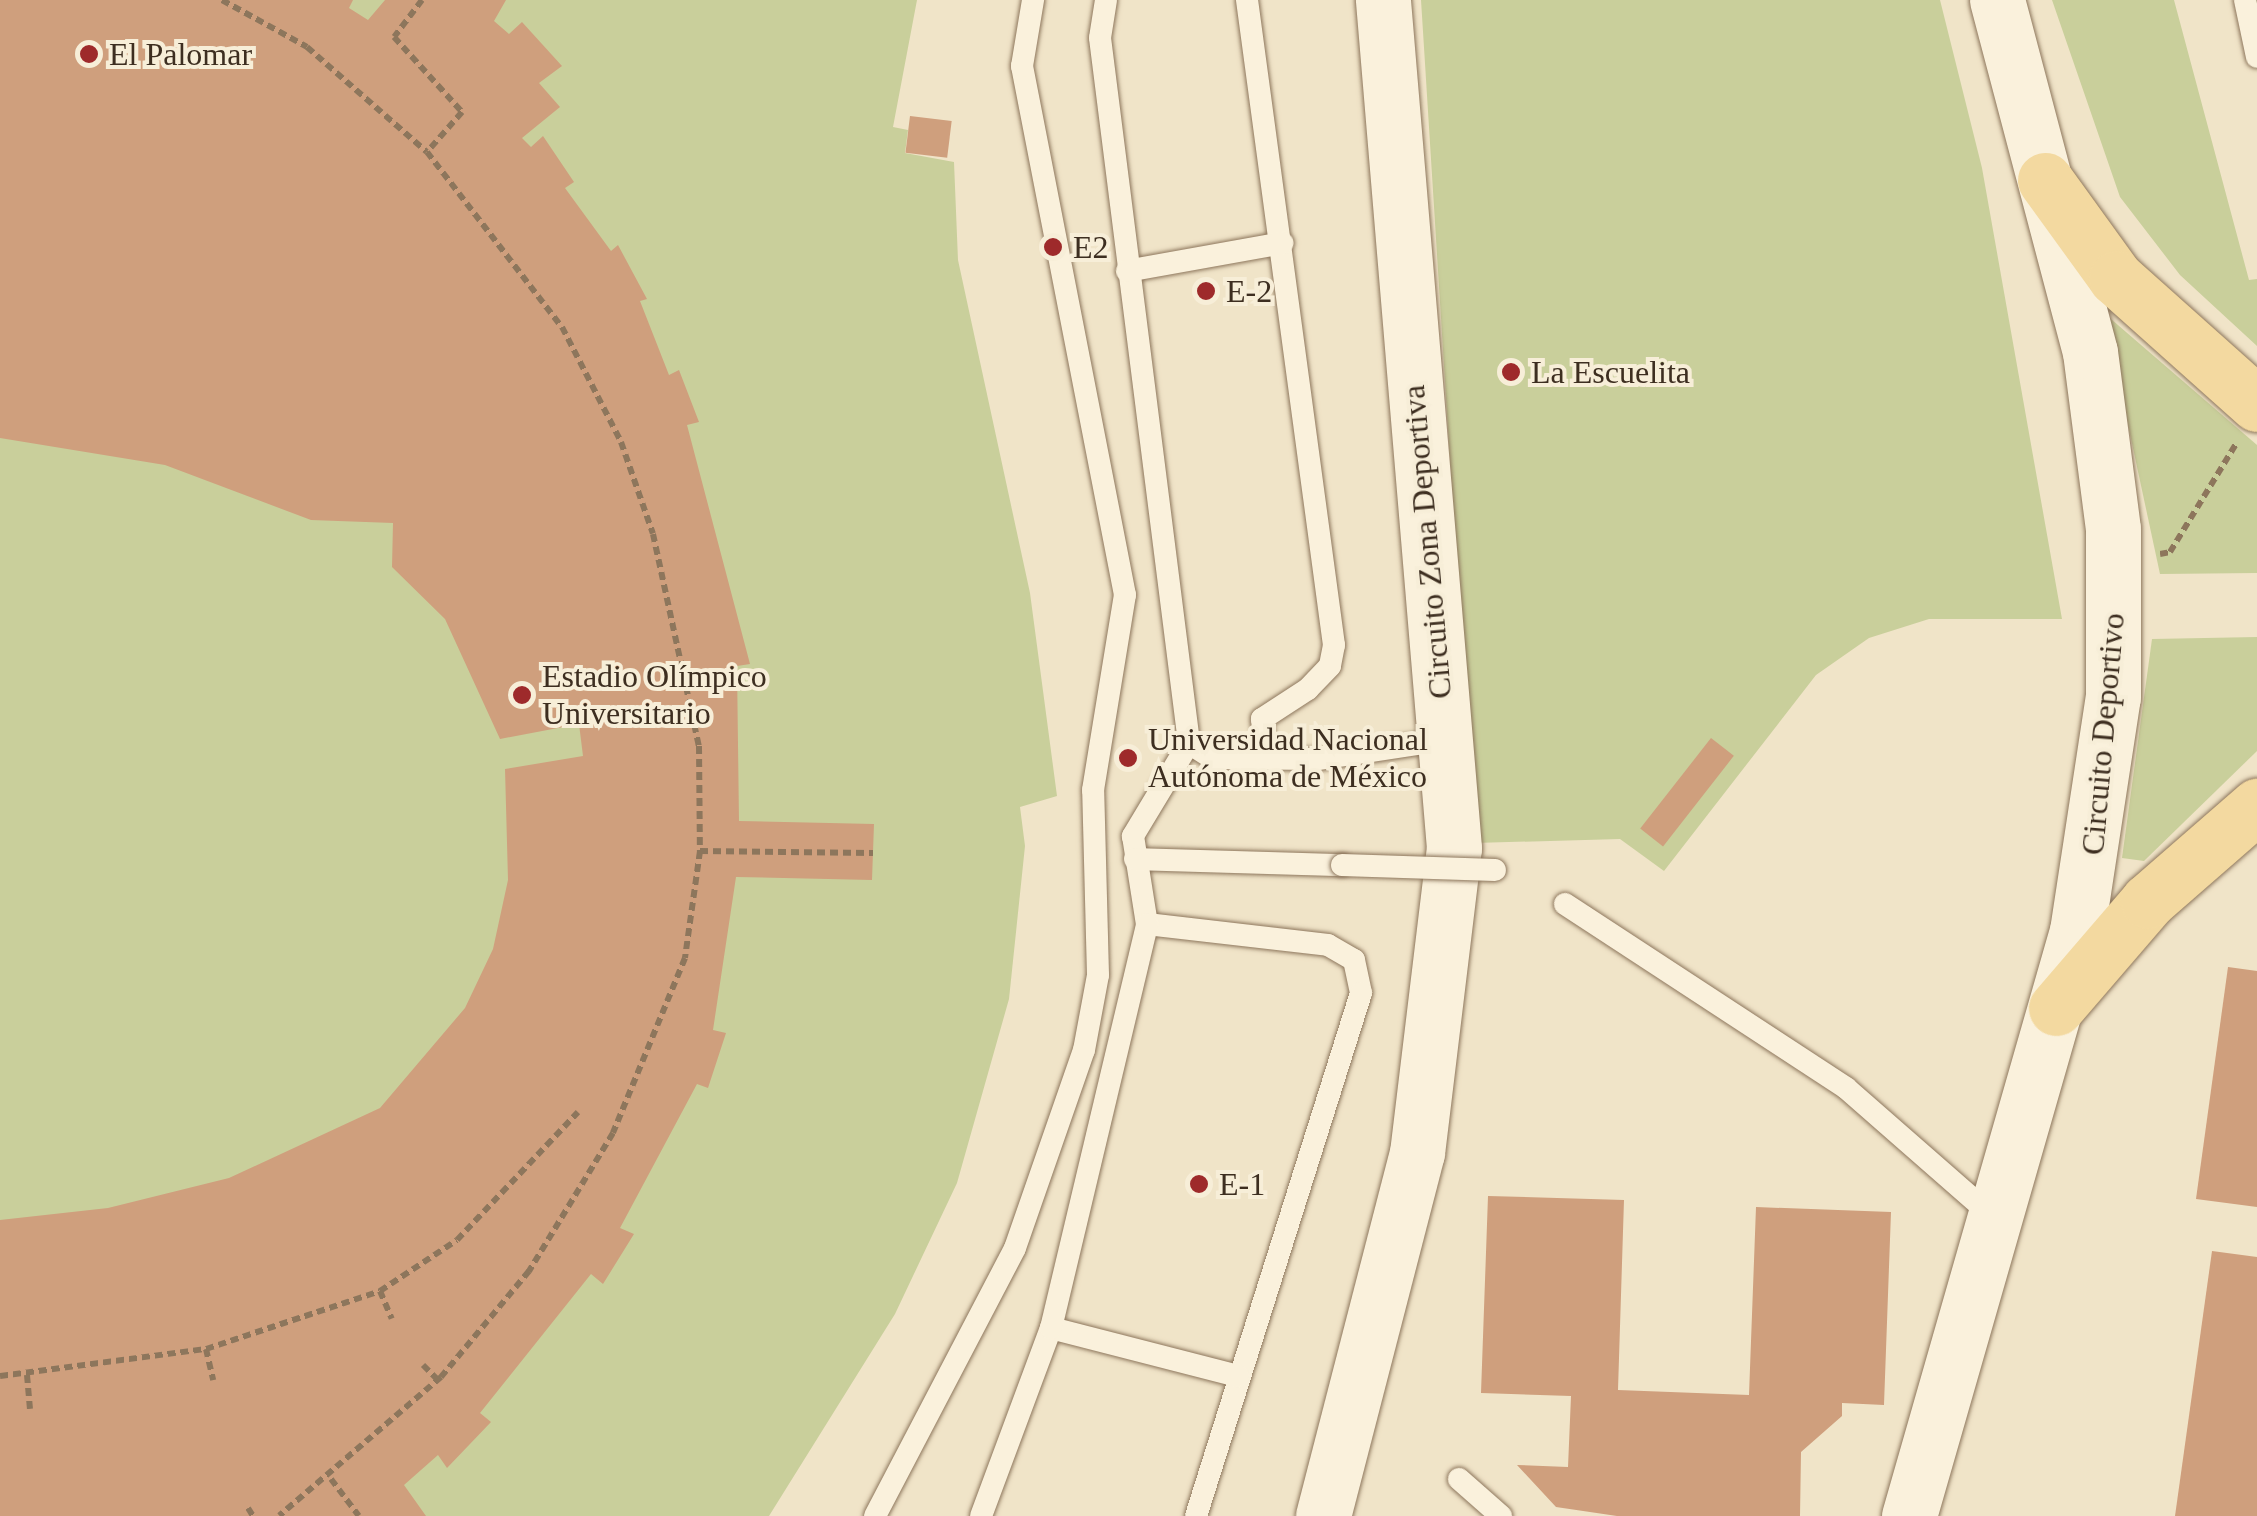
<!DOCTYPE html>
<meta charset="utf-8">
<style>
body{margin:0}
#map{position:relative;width:2257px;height:1516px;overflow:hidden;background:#f0e4c8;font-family:"Times New Roman",serif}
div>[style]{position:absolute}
.green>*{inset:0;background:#c9cf9b}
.building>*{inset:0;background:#cf9f7d;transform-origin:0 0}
.path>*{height:6px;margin-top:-3px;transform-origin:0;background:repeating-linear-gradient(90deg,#8d765c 0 8px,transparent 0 13px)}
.roads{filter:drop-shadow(0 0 2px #8d765c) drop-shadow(0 0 2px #8d765c)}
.lane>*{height:22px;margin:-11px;padding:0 11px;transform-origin:11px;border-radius:11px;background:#faf1dc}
.secondary>*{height:55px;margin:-27.5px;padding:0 27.5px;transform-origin:27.5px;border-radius:27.5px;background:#faf1dc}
.primary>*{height:55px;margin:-27.5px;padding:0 27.5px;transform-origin:27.5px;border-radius:27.5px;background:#f3d9a0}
.bridges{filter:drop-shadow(0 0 2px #8d765c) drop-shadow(0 0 2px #8d765c)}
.lane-bridge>*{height:22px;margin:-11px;padding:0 11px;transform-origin:11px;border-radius:11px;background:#faf1dc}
.dots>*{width:28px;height:28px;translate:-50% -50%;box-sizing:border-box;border:5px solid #f7eed8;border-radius:50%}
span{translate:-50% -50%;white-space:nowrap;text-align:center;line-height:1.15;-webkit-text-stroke:8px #f7eed8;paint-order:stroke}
.poi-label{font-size:32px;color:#3d2e20}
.left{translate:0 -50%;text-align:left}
.street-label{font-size:32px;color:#3d2e20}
</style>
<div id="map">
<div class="green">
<i style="clip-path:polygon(0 0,917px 0,893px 127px,908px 130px,905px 153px,954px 162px,958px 260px,1030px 593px,1057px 796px,1020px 807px,1025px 846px,1009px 999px,957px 1183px,895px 1314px,769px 1516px,0 1516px)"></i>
<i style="clip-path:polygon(1421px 0,1940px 0,1982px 168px,2062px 619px,1929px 619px,1869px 638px,1816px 675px,1664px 871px,1620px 839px,1474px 843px)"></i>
<i style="clip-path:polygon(2052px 0,2174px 0,2249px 280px,2257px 279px,2257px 346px,2180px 275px,2120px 197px)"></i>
<i style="clip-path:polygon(2104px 313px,2257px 445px,2257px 573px,2160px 574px)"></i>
<i style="clip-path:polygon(2257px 637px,2257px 751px,2144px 861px,2122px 858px,2152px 639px)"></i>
</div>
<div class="building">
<i style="clip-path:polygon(0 0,353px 0,349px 8px,368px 20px,385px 0,506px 0,494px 21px,509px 34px,522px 22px,562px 66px,539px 83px,560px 107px,522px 138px,531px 147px,543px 136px,574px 182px,565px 188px,611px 251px,618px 245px,647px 299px,640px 301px,669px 375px,679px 370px,699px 422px,687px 425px,750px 664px,737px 666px,739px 821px,874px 824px,872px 880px,736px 877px,713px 1030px,726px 1033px,708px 1088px,697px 1084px,620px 1228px,634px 1234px,603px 1284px,591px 1274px,480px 1413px,491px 1422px,447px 1468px,438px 1455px,404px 1485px,426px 1516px,0 1516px,0 1220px,108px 1208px,229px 1178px,380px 1108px,465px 1008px,493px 949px,508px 880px,505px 769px,583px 756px,579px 724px,500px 739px,445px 619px,392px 567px,393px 523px,311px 520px,165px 465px,0 438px)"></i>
<i style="left:910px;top:116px;width:42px;height:37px;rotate:7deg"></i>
<i style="left:1711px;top:738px;width:29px;height:115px;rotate:38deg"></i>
<i style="clip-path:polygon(2228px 967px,2257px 971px,2257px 1207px,2196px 1199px)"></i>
<i style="clip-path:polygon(1488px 1196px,1624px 1200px,1618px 1390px,1749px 1395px,1756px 1207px,1891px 1212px,1884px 1405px,1842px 1403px,1842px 1416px,1801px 1452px,1800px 1516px,1617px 1516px,1556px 1507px,1517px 1465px,1568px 1467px,1571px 1396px,1481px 1393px)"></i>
<i style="clip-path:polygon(2212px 1251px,2257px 1257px,2257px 1516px,2175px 1516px)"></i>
</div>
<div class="path">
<i style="left:222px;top:0;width:97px;rotate:28.9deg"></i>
<i style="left:307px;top:47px;width:159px;rotate:41.2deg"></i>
<i style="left:427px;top:152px;width:221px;rotate:52.4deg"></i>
<i style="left:562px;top:327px;width:129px;rotate:62.8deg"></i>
<i style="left:621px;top:442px;width:97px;rotate:70.8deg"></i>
<i style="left:653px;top:534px;width:217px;rotate:77.8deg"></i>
<i style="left:699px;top:746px;width:105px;rotate:89.5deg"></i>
<i style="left:700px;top:851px;width:108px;rotate:98deg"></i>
<i style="left:685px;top:958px;width:189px;rotate:112.4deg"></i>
<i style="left:613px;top:1133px;width:162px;rotate:121.3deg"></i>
<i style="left:529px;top:1271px;width:138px;rotate:129.7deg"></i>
<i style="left:441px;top:1377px;width:213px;rotate:139.4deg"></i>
<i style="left:422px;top:0;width:46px;rotate:127.1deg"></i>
<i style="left:394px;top:37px;width:101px;rotate:47.8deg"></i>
<i style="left:462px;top:112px;width:53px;rotate:131.2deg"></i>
<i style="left:2160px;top:554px;width:10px;rotate:-11deg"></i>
<i style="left:2170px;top:552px;width:127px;rotate:-58.6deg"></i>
<i style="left:700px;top:851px;width:173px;rotate:0.7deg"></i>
<i style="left:380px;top:1291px;width:30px;rotate:67deg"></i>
<i style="left:206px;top:1349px;width:32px;rotate:77deg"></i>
<i style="left:423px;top:1365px;width:21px;rotate:45deg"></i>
<i style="left:27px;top:1375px;width:34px;rotate:85deg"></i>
<i style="left:0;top:1376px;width:208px;rotate:-7.5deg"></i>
<i style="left:206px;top:1349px;width:183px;rotate:-18.4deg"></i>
<i style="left:380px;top:1291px;width:92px;rotate:-33.5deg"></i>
<i style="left:457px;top:1240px;width:176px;rotate:-46.6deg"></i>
<i style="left:331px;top:1479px;width:46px;rotate:52.9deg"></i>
<i style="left:248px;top:1508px;width:9px;rotate:58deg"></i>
</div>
<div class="roads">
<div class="lane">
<i style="left:1106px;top:0;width:38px;rotate:99deg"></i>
<i style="left:1100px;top:38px;width:711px;rotate:82.8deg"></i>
<i style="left:1189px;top:743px;width:27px;rotate:33deg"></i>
<i style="left:1212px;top:758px;width:106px;rotate:0.5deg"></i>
<i style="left:1318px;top:759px;width:126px;rotate:-8.6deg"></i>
<i style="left:1247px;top:0;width:651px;rotate:82.32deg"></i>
<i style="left:1334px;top:645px;width:21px;rotate:101deg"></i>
<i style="left:1330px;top:666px;width:32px;rotate:134deg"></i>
<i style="left:1308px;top:689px;width:55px;rotate:146.9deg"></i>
<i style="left:1262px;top:719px;width:37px;rotate:84deg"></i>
<i style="left:2245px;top:0;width:58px;rotate:78.1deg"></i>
<i style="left:1127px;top:271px;width:158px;rotate:-10.2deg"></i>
<i style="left:1189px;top:743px;width:109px;rotate:121.1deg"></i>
<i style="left:1133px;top:836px;width:89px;rotate:81deg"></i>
<i style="left:1147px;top:924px;width:182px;rotate:6.6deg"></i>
<i style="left:1328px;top:945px;width:30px;rotate:30deg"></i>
<i style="left:1354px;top:960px;width:34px;rotate:78deg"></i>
<i style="left:1361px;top:993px;width:548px;rotate:107.51deg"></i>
<i style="left:1135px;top:859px;width:207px;rotate:1.7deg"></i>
<i style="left:1565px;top:904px;width:336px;rotate:33.2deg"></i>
<i style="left:1846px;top:1088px;width:194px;rotate:41.2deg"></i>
<i style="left:1051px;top:1328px;width:193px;rotate:14.4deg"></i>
<i style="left:1459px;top:1479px;width:56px;rotate:41.4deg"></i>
<i style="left:875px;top:1516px;width:302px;rotate:-62.4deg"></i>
<i style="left:1015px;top:1248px;width:210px;rotate:-70.8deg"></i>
<i style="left:1084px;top:1050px;width:76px;rotate:-79.4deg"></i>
<i style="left:1098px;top:975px;width:185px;rotate:-91.5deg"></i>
<i style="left:1093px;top:790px;width:198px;rotate:-80.7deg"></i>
<i style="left:1125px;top:595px;width:539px;rotate:-101.02deg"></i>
<i style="left:1022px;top:66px;width:67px;rotate:-80.5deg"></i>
<i style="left:981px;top:1516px;width:201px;rotate:-69.6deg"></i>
<i style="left:1051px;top:1328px;width:415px;rotate:-76.6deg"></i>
</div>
<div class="secondary">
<i style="left:1323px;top:1516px;width:375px;rotate:-75.5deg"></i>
<i style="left:1417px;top:1153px;width:307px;rotate:-83.1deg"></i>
<i style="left:1454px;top:848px;width:851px;rotate:-94.79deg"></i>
<i style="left:1909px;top:1516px;width:609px;rotate:-73.98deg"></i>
<i style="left:2077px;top:931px;width:237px;rotate:-81.3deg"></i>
<i style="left:2113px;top:697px;width:168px;rotate:-90deg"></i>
<i style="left:2113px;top:529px;width:178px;rotate:-97.4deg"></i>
<i style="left:2090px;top:352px;width:364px;rotate:-104.8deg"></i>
</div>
<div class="primary">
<i style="left:2045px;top:180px;width:121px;rotate:54.1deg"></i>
<i style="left:2116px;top:278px;width:189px;rotate:41.8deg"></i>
<i style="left:2056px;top:1008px;width:141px;rotate:-49.3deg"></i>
<i style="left:2148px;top:901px;width:145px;rotate:-41.1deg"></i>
</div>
</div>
<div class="bridges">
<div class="lane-bridge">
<i style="left:1342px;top:865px;width:153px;rotate:1.9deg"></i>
</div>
</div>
<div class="dots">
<i style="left:89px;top:54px;background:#9e2a2b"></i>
<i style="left:1053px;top:247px;background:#9e2a2b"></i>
<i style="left:1206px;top:291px;background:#9e2a2b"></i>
<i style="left:1511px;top:372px;background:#9e2a2b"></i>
<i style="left:522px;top:695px;background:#9e2a2b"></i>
<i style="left:1128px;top:758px;background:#9e2a2b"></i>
<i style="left:1199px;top:1184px;background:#9e2a2b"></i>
</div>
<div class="poi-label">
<span class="left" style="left:109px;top:54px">El Palomar</span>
<span class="left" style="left:1073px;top:247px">E2</span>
<span class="left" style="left:1226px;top:291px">E-2</span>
<span class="left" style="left:1531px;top:372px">La Escuelita</span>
<span class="left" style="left:542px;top:695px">Estadio Olímpico<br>Universitario</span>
<span class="left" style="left:1148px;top:758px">Universidad Nacional<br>Autónoma de México</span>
<span class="left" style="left:1219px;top:1184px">E-1</span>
</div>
<div class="street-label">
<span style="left:1427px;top:542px;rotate:-95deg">Circuito Zona Deportiva</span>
<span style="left:2103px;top:734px;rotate:-85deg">Circuito Deportivo</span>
</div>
</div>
